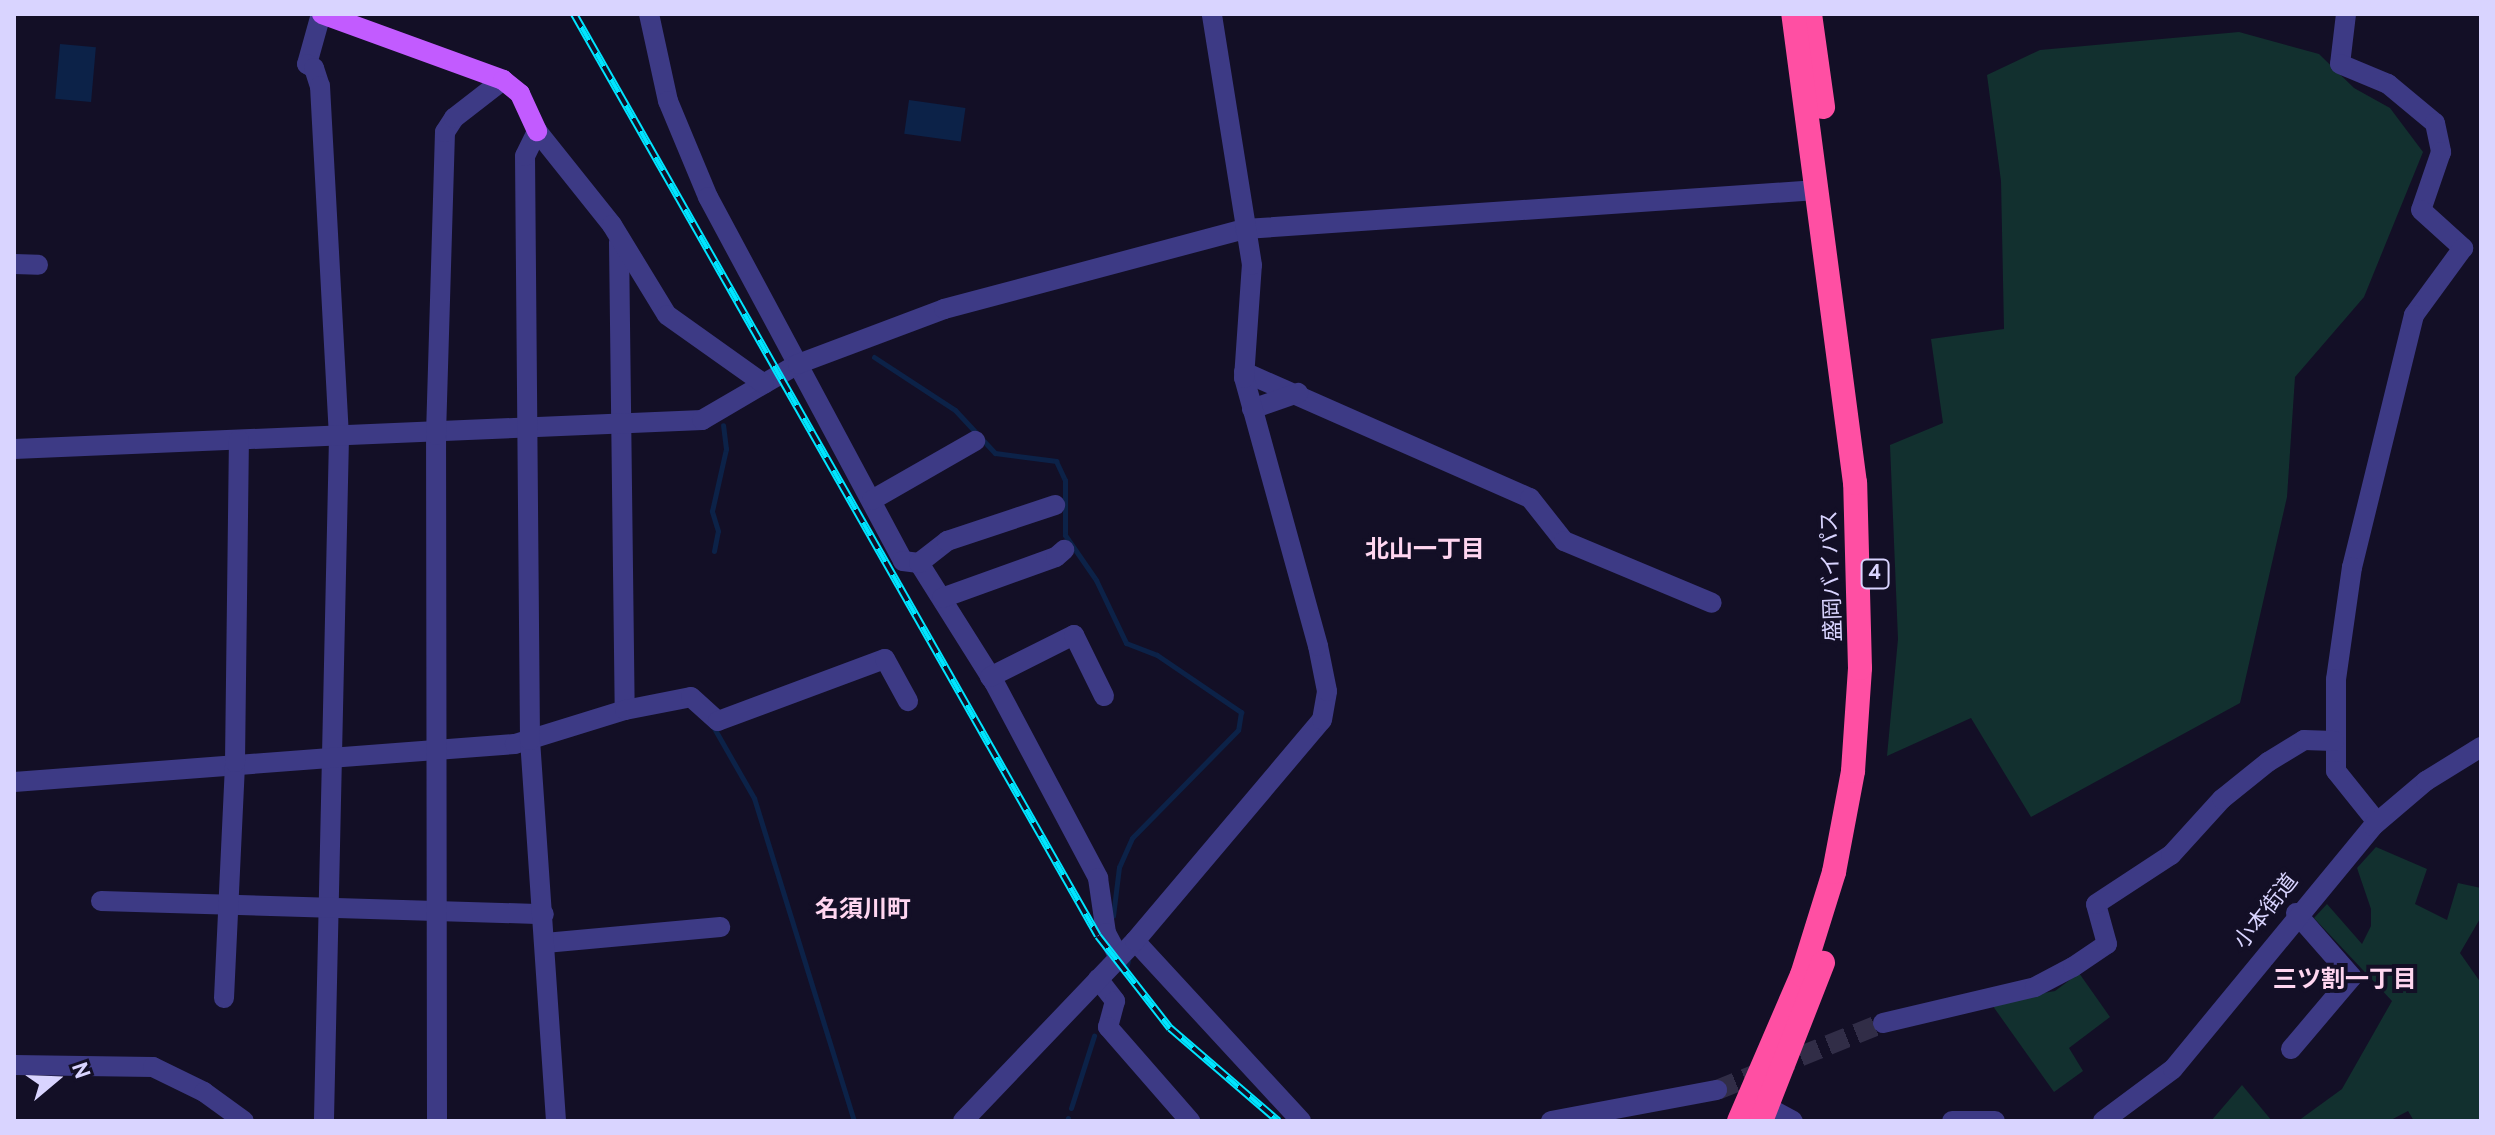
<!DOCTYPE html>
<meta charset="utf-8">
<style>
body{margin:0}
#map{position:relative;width:2495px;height:1135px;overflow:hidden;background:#130f26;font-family:Overpass,"Noto Sans JP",sans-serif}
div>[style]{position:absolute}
.green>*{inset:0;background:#12302f}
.water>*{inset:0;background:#0c2248;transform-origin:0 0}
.stream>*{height:5px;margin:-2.5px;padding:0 2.5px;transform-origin:2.5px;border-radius:2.5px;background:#0c2248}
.minor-tunnel>*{height:20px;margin-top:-10px;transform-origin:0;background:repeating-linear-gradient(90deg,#312d47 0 20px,transparent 0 30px)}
.minor>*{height:20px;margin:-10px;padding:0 10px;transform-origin:10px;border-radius:10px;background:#3d3a85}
.major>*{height:20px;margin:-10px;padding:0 10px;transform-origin:10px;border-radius:10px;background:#c25bff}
.highway>*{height:24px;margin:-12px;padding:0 12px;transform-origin:12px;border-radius:12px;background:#ff4fa3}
.rail>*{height:8px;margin-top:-4px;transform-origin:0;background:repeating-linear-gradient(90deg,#130f26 0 15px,#00e5ff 0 30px);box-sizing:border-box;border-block:2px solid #00e5ff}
span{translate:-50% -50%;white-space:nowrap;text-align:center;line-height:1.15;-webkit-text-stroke:8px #130f26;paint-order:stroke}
.shield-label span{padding:2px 6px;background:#130f26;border:2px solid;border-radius:6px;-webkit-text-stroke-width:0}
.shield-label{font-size:20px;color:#d9d4ff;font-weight:700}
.street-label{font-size:22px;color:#d9d4ff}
.neighbourhood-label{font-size:24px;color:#ffd6f0;font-weight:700}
.frame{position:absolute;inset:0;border:16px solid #d9d4ff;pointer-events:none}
.north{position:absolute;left:16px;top:1039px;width:80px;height:80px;-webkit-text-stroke:6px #130f26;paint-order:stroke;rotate:71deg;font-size:22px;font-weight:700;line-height:32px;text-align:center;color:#d9d4ff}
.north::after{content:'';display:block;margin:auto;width:28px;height:36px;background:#d9d4ff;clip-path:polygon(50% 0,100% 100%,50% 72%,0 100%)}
</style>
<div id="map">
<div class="green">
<i style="clip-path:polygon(2239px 32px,2319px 54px,2354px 88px,2390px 108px,2423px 152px,2364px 297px,2295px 377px,2287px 497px,2240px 703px,2031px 817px,1971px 718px,1887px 756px,1898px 639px,1890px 445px,1943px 423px,1931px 339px,2004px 329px,2001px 181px,1987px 75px,2040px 50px)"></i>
<i style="clip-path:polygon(2376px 847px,2427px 869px,2415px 904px,2447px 920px,2458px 883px,2481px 888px,2481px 917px,2460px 953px,2481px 983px,2481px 1121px,2414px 1121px,2408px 1111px,2389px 1121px,2298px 1121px,2342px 1089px,2392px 1001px,2314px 918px,2327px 904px,2362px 944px,2371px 926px,2371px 909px,2357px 868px)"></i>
<i style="clip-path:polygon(2079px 973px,2110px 1017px,2069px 1048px,2083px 1071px,2054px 1092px,1990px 1002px,2055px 991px)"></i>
<i style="clip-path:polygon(2242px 1085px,2272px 1121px,2211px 1121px)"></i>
</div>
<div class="water">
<i style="left:60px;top:44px;width:36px;height:55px;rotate:5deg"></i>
<i style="left:909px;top:100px;width:57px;height:34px;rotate:8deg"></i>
</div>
<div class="stream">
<i style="left:874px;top:357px;width:97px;rotate:33.2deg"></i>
<i style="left:955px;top:410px;width:59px;rotate:47.1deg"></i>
<i style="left:995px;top:453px;width:62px;rotate:7.5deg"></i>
<i style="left:1056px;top:461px;width:21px;rotate:65deg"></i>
<i style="left:1065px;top:480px;width:55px;rotate:90deg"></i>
<i style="left:1065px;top:535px;width:55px;rotate:55.4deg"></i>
<i style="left:1096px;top:580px;width:70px;rotate:64.5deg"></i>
<i style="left:1126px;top:643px;width:33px;rotate:21deg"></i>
<i style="left:1157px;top:655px;width:102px;rotate:34.2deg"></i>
<i style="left:1241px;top:712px;width:18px;rotate:99deg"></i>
<i style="left:1238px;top:730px;width:151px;rotate:134.5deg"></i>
<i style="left:1132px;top:838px;width:32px;rotate:114deg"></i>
<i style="left:1119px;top:867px;width:49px;rotate:97deg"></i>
<i style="left:714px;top:551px;width:20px;rotate:-79deg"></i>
<i style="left:718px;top:531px;width:21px;rotate:-107deg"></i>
<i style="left:712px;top:511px;width:64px;rotate:-77.3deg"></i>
<i style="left:726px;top:449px;width:24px;rotate:-97deg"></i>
<i style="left:714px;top:728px;width:81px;rotate:60.3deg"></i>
<i style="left:754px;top:798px;width:338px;rotate:72.8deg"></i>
<i style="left:1125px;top:972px;width:11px;rotate:-75deg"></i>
<i style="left:1071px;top:1108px;width:76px;rotate:-72.3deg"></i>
<i style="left:1067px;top:1121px;width:3px;rotate:-72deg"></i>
</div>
<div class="minor-tunnel">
<i style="left:1717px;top:1090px;width:179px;rotate:-22deg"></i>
</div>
<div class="minor">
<i style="left:321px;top:14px;width:52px;rotate:105.6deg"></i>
<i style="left:307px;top:64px;width:8px;rotate:30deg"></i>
<i style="left:314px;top:68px;width:19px;rotate:72deg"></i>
<i style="left:320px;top:86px;width:352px;rotate:86.9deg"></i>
<i style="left:339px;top:437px;width:684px;rotate:91.26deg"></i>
<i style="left:649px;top:14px;width:89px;rotate:77.7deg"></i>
<i style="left:668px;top:101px;width:104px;rotate:67.4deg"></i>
<i style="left:708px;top:197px;width:413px;rotate:61.8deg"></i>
<i style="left:903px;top:561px;width:16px;rotate:7deg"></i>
<i style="left:919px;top:563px;width:141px;rotate:57.8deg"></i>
<i style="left:994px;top:682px;width:222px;rotate:62deg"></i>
<i style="left:1098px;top:878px;width:56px;rotate:81.7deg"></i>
<i style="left:1106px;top:933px;width:27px;rotate:62deg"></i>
<i style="left:2346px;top:14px;width:50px;rotate:96.8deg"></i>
<i style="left:2340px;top:64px;width:52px;rotate:22.6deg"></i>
<i style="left:2388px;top:84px;width:61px;rotate:39.7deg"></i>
<i style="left:2435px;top:123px;width:30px;rotate:78deg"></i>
<i style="left:2441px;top:152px;width:61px;rotate:109deg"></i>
<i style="left:2421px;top:210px;width:57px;rotate:42.1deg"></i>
<i style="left:2463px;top:248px;width:83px;rotate:126.2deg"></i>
<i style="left:2414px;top:315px;width:260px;rotate:103.8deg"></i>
<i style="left:2352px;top:567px;width:113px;rotate:98.1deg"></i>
<i style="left:2336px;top:679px;width:92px;rotate:90deg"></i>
<i style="left:2336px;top:771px;width:65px;rotate:51.2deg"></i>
<i style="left:619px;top:242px;width:468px;rotate:89.3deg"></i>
<i style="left:14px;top:264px;width:24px;rotate:2deg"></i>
<i style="left:1244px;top:372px;width:313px;rotate:23.8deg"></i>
<i style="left:1530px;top:498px;width:55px;rotate:51.7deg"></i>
<i style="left:1564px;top:541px;width:160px;rotate:22.7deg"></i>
<i style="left:1252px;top:409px;width:49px;rotate:-19.2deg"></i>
<i style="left:14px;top:449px;width:689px;rotate:-2.41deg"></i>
<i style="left:702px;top:420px;width:111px;rotate:-30.3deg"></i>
<i style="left:798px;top:364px;width:156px;rotate:-20.6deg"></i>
<i style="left:944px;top:309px;width:311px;rotate:-14.9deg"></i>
<i style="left:1245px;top:229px;width:573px;rotate:-3.9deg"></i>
<i style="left:872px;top:500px;width:119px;rotate:-29.8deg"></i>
<i style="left:919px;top:563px;width:36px;rotate:-38deg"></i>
<i style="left:947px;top:541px;width:114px;rotate:-18.4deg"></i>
<i style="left:942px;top:598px;width:121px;rotate:-19.8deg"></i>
<i style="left:1056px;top:557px;width:11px;rotate:-41deg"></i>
<i style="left:990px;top:677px;width:94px;rotate:-26.6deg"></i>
<i style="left:1074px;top:635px;width:68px;rotate:63.8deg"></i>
<i style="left:14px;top:782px;width:502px;rotate:-4.34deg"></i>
<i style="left:515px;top:744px;width:115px;rotate:-17.2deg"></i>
<i style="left:625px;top:710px;width:67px;rotate:-11.1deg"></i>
<i style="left:691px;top:697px;width:36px;rotate:42deg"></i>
<i style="left:718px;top:721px;width:178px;rotate:-20.4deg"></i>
<i style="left:885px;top:659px;width:48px;rotate:61.3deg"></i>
<i style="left:101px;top:901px;width:443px;rotate:1.7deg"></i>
<i style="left:1135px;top:941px;width:245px;rotate:47.3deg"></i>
<i style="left:545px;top:943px;width:176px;rotate:-5.2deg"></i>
<i style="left:1098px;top:979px;width:28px;rotate:52deg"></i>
<i style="left:1115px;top:1001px;width:27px;rotate:105deg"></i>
<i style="left:1108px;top:1027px;width:125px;rotate:48.9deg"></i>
<i style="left:224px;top:998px;width:236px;rotate:-87.3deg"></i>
<i style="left:235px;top:762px;width:322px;rotate:-89.3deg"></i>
<i style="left:1883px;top:1023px;width:156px;rotate:-13.3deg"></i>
<i style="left:2035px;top:987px;width:43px;rotate:-27.8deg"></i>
<i style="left:2073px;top:967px;width:41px;rotate:-34.1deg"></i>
<i style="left:2107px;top:944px;width:41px;rotate:-105.4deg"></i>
<i style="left:2096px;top:904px;width:90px;rotate:-33.2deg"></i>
<i style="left:2171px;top:855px;width:76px;rotate:-47.7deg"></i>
<i style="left:2222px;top:799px;width:59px;rotate:-38.8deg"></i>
<i style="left:2268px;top:762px;width:42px;rotate:-31.4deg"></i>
<i style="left:2304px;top:740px;width:30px;rotate:2deg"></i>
<i style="left:2291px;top:1049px;width:94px;rotate:-49.7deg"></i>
<i style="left:2352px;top:977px;width:85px;rotate:-131.2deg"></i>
<i style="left:14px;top:1065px;width:139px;rotate:0.8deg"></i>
<i style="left:153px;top:1067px;width:57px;rotate:26.1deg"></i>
<i style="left:204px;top:1092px;width:49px;rotate:35.9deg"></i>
<i style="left:1754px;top:1100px;width:44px;rotate:28.3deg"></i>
<i style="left:437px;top:1121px;width:686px;rotate:-90.08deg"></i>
<i style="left:436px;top:435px;width:303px;rotate:-88.3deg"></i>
<i style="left:445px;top:132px;width:17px;rotate:-57deg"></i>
<i style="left:454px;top:118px;width:62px;rotate:-37.8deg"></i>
<i style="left:556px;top:1121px;width:382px;rotate:-93.9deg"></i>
<i style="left:530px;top:740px;width:584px;rotate:-90.49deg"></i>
<i style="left:525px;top:156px;width:28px;rotate:-64deg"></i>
<i style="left:537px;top:131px;width:120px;rotate:51.4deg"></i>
<i style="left:612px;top:225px;width:105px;rotate:58.6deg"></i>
<i style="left:667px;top:315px;width:119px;rotate:35.4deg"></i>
<i style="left:963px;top:1121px;width:249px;rotate:-46.3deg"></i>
<i style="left:1135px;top:941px;width:289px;rotate:-49.8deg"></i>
<i style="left:1322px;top:720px;width:29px;rotate:-80deg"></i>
<i style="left:1327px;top:691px;width:46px;rotate:-101.3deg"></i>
<i style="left:1318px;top:646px;width:278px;rotate:-105.4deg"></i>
<i style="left:1244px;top:378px;width:113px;rotate:-86deg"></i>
<i style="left:1252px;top:265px;width:254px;rotate:-99.1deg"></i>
<i style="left:1551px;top:1121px;width:169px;rotate:-10.6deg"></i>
<i style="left:1952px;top:1121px;width:43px"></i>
<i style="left:2103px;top:1121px;width:87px;rotate:-36.6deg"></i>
<i style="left:2173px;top:1069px;width:315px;rotate:-50.5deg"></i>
<i style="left:2373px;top:826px;width:70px;rotate:-40.3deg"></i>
<i style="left:2426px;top:781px;width:65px;rotate:-31.7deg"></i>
</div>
<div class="major">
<i style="left:322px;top:14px;width:193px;rotate:20deg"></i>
<i style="left:503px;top:80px;width:22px;rotate:39deg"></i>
<i style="left:520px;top:94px;width:41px;rotate:65.3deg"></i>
</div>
<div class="highway">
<i style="left:1810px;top:14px;width:94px;rotate:82deg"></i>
<i style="left:1739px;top:1121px;width:159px;rotate:-66.7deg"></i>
<i style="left:1802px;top:975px;width:108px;rotate:-72.7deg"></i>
<i style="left:1834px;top:872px;width:103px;rotate:-79.3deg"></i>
<i style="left:1853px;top:771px;width:103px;rotate:-86.1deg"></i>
<i style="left:1860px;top:668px;width:185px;rotate:-91.5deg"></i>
<i style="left:1855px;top:483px;width:473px;rotate:-97.5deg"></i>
<i style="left:1761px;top:1121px;width:170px;rotate:-68.6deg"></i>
</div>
<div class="rail">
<i style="left:574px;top:14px;width:1060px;rotate:60.39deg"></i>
<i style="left:1098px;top:936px;width:117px;rotate:52deg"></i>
<i style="left:1170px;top:1028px;width:143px;rotate:40.7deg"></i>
</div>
<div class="shield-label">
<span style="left:1875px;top:574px">4</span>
</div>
<div class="street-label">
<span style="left:1833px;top:576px;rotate:-92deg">盛岡バイパス</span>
<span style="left:2267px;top:912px;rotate:-52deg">小本街道</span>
</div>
<div class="neighbourhood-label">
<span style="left:1425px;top:552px">北山一丁目</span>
<span style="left:863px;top:912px">名須川町</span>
<span style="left:2345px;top:982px">三ツ割一丁目</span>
</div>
<div class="frame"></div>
<div class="north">N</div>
</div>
